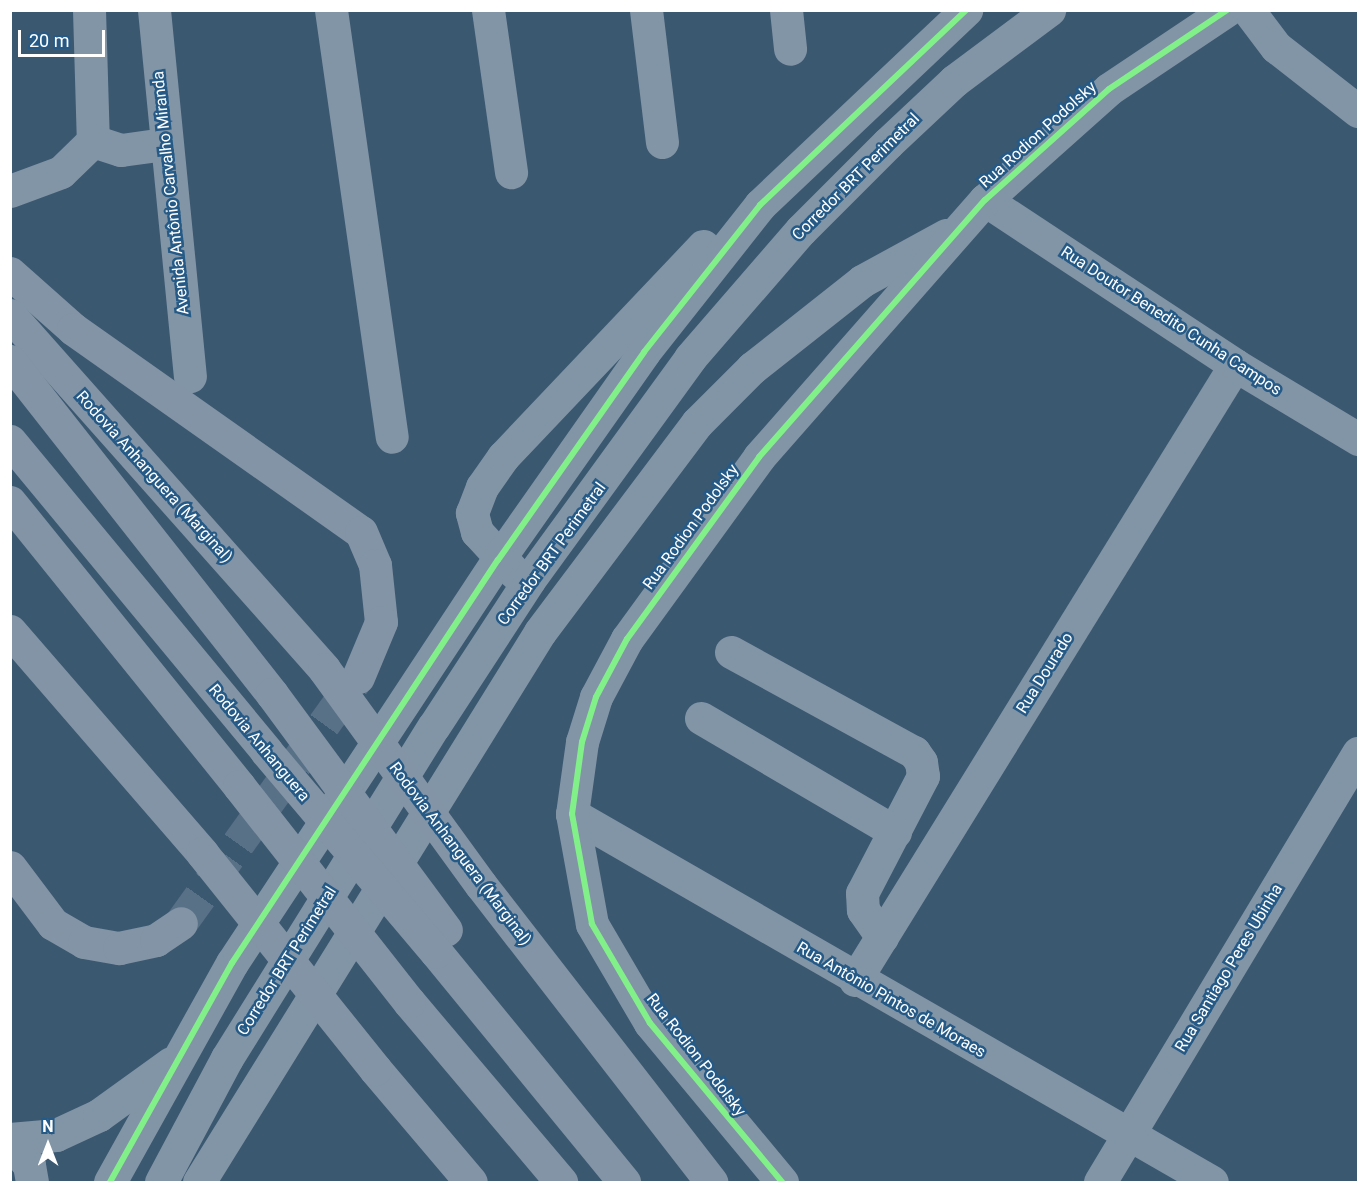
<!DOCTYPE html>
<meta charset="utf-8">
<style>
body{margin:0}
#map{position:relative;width:1369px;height:1193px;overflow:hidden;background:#3b5871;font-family:Roboto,sans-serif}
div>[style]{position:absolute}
.highway-tunnel>*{height:33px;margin-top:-16.5px;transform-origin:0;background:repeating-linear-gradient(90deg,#587186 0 33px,transparent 0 49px)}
.minor>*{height:33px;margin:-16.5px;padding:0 16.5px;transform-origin:16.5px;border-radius:16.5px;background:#8295a6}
.highway>*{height:33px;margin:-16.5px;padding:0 16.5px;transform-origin:16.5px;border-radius:16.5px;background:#8294a5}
.highway-bridge>*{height:33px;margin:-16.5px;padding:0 16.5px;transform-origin:16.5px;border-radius:16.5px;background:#8294a5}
.cycleway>*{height:6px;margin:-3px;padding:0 3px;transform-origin:3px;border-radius:3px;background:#82f089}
span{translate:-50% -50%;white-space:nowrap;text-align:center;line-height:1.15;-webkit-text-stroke:5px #255a87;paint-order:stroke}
.street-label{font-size:16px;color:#fff}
.frame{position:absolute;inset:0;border:12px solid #fff;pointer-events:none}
.north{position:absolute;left:18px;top:1115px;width:60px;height:60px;-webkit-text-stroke:4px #255a87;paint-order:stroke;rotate:0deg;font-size:16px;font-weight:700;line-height:24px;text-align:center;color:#fff}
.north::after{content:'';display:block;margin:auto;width:21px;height:27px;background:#fff;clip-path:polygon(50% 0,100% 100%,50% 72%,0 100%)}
.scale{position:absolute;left:18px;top:30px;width:87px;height:27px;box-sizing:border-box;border:3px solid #fff;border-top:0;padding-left:8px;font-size:18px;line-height:21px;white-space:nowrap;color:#fff;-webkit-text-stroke:4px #255a87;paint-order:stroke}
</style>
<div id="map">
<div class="highway-tunnel">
<i style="left:181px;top:923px;width:303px;rotate:-54.3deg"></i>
</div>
<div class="minor">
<i style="left:89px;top:10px;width:131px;rotate:88.3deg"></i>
<i style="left:154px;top:10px;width:368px;rotate:84.4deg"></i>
<i style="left:331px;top:10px;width:431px;rotate:81.9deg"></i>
<i style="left:488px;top:10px;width:164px;rotate:81.9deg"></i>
<i style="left:646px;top:10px;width:133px;rotate:83.1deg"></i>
<i style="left:786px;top:10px;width:39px;rotate:84deg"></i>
<i style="left:1248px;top:10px;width:46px;rotate:52.9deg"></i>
<i style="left:1276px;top:47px;width:104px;rotate:38deg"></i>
<i style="left:93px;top:141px;width:29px;rotate:18deg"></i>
<i style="left:121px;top:150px;width:43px;rotate:-7.9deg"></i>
<i style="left:10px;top:191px;width:54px;rotate:-20.4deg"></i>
<i style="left:61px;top:172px;width:45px;rotate:-44.1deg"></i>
<i style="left:985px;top:200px;width:300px;rotate:33.4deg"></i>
<i style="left:1235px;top:365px;width:144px;rotate:31deg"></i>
<i style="left:515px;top:573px;width:56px;rotate:-132.8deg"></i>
<i style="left:477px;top:532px;width:20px;rotate:-105deg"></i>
<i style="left:472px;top:513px;width:28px;rotate:-69deg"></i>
<i style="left:482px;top:487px;width:37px;rotate:-55deg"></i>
<i style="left:503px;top:457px;width:291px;rotate:-46.5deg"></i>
<i style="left:731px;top:652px;width:209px;rotate:28.7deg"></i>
<i style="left:914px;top:752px;width:12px;rotate:55deg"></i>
<i style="left:921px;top:762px;width:14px;rotate:82deg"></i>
<i style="left:923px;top:776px;width:132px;rotate:117.5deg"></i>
<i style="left:862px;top:893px;width:17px;rotate:87deg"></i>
<i style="left:863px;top:910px;width:33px;rotate:55deg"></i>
<i style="left:701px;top:718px;width:225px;rotate:30.4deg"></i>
<i style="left:572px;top:814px;width:738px;rotate:29.9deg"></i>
<i style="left:855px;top:980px;width:723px;rotate:-58.29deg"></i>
<i style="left:10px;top:1139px;width:46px;rotate:-5deg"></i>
<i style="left:56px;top:1135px;width:47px;rotate:-24.9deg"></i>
<i style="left:99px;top:1115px;width:89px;rotate:-35.8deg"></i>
<i style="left:10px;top:1141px;width:31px;rotate:52deg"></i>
<i style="left:29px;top:1165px;width:17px;rotate:80deg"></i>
<i style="left:110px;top:1182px;width:251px;rotate:-60.9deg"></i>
<i style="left:232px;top:963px;width:483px;rotate:-56.6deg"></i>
<i style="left:498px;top:560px;width:254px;rotate:-54.9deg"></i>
<i style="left:644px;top:352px;width:187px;rotate:-51.7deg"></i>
<i style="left:760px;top:205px;width:284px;rotate:-43.4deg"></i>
<i style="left:161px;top:1182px;width:140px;rotate:-62deg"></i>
<i style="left:227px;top:1058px;width:391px;rotate:-58.1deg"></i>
<i style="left:434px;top:726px;width:174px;rotate:-56.9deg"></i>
<i style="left:529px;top:580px;width:274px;rotate:-54deg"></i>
<i style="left:690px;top:358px;width:169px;rotate:-49.1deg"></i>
<i style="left:801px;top:230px;width:123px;rotate:-45deg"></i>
<i style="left:888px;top:143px;width:91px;rotate:-43.2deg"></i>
<i style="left:954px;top:81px;width:119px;rotate:-36.8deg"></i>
<i style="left:199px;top:1182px;width:647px;rotate:-58.2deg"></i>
<i style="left:540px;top:632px;width:261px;rotate:-53.1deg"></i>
<i style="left:697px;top:423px;width:78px;rotate:-45deg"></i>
<i style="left:752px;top:368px;width:140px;rotate:-38.3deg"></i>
<i style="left:862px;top:281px;width:96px;rotate:-28.7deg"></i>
<i style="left:782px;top:1182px;width:207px;rotate:-129.7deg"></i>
<i style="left:650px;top:1023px;width:115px;rotate:-120.4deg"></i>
<i style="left:592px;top:924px;width:112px;rotate:-100.3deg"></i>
<i style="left:572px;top:814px;width:73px;rotate:-82.1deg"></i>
<i style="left:582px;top:742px;width:47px;rotate:-72.7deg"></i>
<i style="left:596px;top:697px;width:66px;rotate:-61.9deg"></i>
<i style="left:627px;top:639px;width:225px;rotate:-54deg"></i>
<i style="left:759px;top:457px;width:342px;rotate:-48.7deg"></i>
<i style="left:985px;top:200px;width:166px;rotate:-41.8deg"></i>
<i style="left:1109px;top:89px;width:142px;rotate:-33.8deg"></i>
<i style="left:1100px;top:1182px;width:501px;rotate:-58.98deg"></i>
</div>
<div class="highway">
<i style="left:10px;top:273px;width:84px;rotate:41.6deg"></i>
<i style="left:73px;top:329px;width:352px;rotate:35.2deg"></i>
<i style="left:361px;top:532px;width:36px;rotate:67deg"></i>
<i style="left:375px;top:565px;width:57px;rotate:84deg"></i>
<i style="left:381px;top:622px;width:60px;rotate:112.7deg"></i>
<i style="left:10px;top:315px;width:473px;rotate:48.4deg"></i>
<i style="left:10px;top:361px;width:424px;rotate:51.8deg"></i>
<i style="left:10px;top:441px;width:402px;rotate:50.4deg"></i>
<i style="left:10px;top:502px;width:365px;rotate:51.1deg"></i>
<i style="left:10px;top:631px;width:294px;rotate:49.1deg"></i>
<i style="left:10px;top:867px;width:71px;rotate:53deg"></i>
<i style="left:53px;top:924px;width:36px;rotate:30deg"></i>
<i style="left:84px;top:942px;width:36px;rotate:10deg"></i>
<i style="left:119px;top:948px;width:38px;rotate:-12deg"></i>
<i style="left:156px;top:940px;width:30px;rotate:-34deg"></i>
<i style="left:481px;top:885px;width:376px;rotate:52.2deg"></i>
<i style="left:436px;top:952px;width:297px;rotate:50.7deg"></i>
<i style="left:409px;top:1002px;width:236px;rotate:49.8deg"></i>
<i style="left:375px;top:1069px;width:148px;rotate:49.7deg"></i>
</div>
<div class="highway-bridge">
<i style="left:324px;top:669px;width:267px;rotate:54deg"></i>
<i style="left:272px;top:694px;width:293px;rotate:53.6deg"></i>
<i style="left:266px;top:751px;width:263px;rotate:49.8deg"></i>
<i style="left:239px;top:786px;width:275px;rotate:51.8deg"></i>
<i style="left:202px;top:853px;width:277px;rotate:51.3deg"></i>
</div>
<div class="cycleway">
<i style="left:110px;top:1182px;width:251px;rotate:-60.9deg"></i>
<i style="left:232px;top:963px;width:483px;rotate:-56.6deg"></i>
<i style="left:498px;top:560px;width:254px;rotate:-54.9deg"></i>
<i style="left:644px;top:352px;width:187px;rotate:-51.7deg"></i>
<i style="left:760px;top:205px;width:284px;rotate:-43.4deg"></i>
<i style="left:782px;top:1182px;width:207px;rotate:-129.7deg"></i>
<i style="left:650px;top:1023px;width:115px;rotate:-120.4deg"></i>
<i style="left:592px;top:924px;width:112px;rotate:-100.3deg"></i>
<i style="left:572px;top:814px;width:73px;rotate:-82.1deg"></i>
<i style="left:582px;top:742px;width:47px;rotate:-72.7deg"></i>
<i style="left:596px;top:697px;width:66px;rotate:-61.9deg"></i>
<i style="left:627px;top:639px;width:225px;rotate:-54deg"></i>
<i style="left:759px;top:457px;width:342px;rotate:-48.7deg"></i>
<i style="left:985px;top:200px;width:166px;rotate:-41.8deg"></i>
<i style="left:1109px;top:89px;width:142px;rotate:-33.8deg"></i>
</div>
<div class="street-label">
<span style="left:1038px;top:135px;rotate:-42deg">Rua Rodion Podolsky</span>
<span style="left:856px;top:177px;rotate:-45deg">Corredor BRT Perimetral</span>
<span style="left:171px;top:193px;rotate:-96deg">Avenida Antônio Carvalho Miranda</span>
<span style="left:1171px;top:321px;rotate:33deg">Rua Doutor Benedito Cunha Campos</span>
<span style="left:154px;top:477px;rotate:48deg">Rodovia Anhanguera (Marginal)</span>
<span style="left:691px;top:527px;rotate:-54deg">Rua Rodion Podolsky</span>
<span style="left:552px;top:554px;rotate:-54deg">Corredor BRT Perimetral</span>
<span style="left:1045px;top:673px;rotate:-58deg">Rua Dourado</span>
<span style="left:259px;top:743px;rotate:50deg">Rodovia Anhanguera</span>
<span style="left:460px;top:854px;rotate:53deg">Rodovia Anhanguera (Marginal)</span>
<span style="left:287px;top:961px;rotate:-58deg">Corredor BRT Perimetral</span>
<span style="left:1229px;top:968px;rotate:-59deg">Rua Santiago Peres Ubinha</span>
<span style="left:891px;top:1000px;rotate:30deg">Rua Antônio Pintos de Moraes</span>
<span style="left:696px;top:1055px;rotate:52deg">Rua Rodion Podolsky</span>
</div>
<div class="frame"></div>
<div class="north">N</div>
<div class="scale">20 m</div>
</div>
